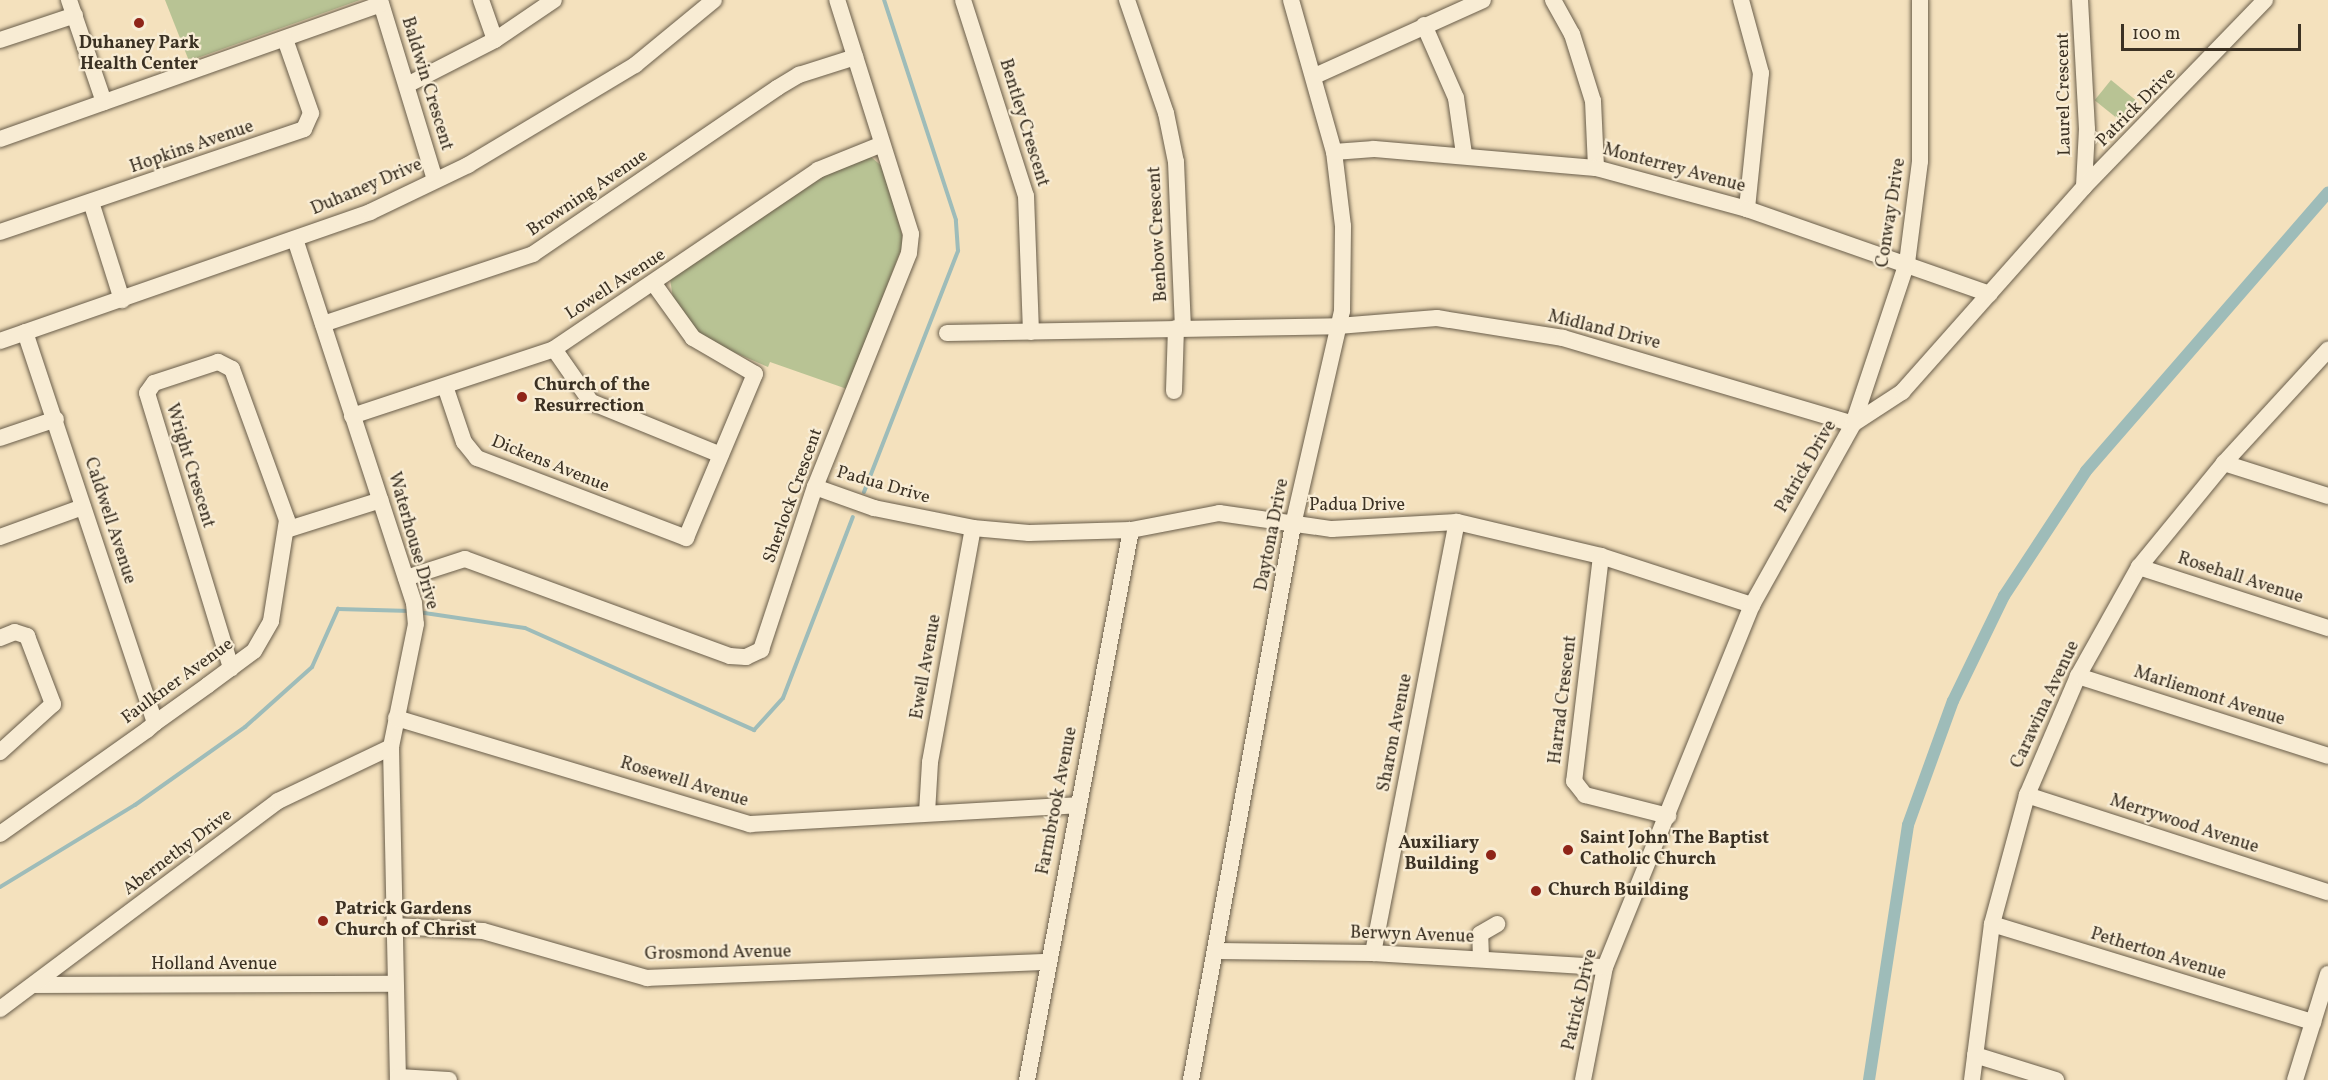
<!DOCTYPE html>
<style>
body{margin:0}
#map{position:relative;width:2328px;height:1080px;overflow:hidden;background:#f4e1bd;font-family:Vollkorn,serif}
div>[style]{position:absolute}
.green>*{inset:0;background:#b8c394;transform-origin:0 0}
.stream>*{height:4px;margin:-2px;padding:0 2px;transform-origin:2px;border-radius:2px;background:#9ebcb9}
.canal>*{height:12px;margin:-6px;padding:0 6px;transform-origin:6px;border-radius:6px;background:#9ebcb9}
.roads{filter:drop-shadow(0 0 2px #695d4a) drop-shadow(0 0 2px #695d4a)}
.minor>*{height:16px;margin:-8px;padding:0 8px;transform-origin:8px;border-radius:8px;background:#f8ecd4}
.dots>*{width:16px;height:16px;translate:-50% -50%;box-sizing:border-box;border:3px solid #f8ecd4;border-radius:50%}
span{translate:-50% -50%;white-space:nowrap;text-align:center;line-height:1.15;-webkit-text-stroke:4.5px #f8ecd4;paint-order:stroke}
.poi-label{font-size:18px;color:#3b3123;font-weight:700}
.left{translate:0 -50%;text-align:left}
.right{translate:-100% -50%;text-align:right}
.street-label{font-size:18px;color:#3b3123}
.scale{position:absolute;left:2121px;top:24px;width:180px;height:27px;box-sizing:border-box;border:3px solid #3b3123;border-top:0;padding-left:8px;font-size:18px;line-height:21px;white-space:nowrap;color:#3b3123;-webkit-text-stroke:4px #f8ecd4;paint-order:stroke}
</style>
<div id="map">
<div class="green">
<i style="clip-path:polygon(165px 0,360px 0,189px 61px)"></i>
<i style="left:2111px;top:80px;width:32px;height:26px;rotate:39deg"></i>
<i style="clip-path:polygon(871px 157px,884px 168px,904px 242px,847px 389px,770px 362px,768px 367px,699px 337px,673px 298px,670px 279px,845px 162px)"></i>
</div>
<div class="stream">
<i style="left:864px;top:492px;width:259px;rotate:-68.7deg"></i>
<i style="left:958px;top:251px;width:31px;rotate:-94deg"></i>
<i style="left:956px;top:220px;width:231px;rotate:-108.1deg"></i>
<i style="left:418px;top:612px;width:108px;rotate:8.5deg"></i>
<i style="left:525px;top:628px;width:251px;rotate:24deg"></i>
<i style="left:754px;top:730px;width:43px;rotate:-47.8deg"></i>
<i style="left:783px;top:698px;width:194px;rotate:-68.9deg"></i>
<i style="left:0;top:887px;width:158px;rotate:-31.3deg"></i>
<i style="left:135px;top:805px;width:135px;rotate:-35.3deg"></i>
<i style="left:245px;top:727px;width:90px;rotate:-41.8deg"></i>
<i style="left:312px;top:667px;width:64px;rotate:-65.9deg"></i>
<i style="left:338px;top:609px;width:73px;rotate:1.6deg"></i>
</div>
<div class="canal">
<i style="left:1869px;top:1080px;width:258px;rotate:-81.3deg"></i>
<i style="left:1908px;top:825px;width:132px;rotate:-70.1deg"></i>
<i style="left:1953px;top:701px;width:117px;rotate:-64.1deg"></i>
<i style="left:2004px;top:596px;width:149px;rotate:-56.7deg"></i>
<i style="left:2086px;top:471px;width:369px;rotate:-49deg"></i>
</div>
<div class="roads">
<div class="minor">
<i style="left:69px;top:0;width:108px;rotate:71.1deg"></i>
<i style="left:380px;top:0;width:188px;rotate:73deg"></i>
<i style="left:481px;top:0;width:42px;rotate:70.7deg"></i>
<i style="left:963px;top:0;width:206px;rotate:72.2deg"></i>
<i style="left:1026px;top:196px;width:136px;rotate:87.9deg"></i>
<i style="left:1127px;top:0;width:120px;rotate:71deg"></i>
<i style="left:1166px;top:113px;width:50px;rotate:78.5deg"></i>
<i style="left:1176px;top:162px;width:166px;rotate:87.6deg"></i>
<i style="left:1553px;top:0;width:39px;rotate:61deg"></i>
<i style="left:1572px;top:34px;width:70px;rotate:72.6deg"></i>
<i style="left:1593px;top:101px;width:67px;rotate:87.4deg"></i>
<i style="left:1741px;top:0;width:76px;rotate:74.7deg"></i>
<i style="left:1761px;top:73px;width:137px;rotate:95.9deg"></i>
<i style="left:2080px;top:0;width:129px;rotate:86.9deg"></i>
<i style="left:2087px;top:129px;width:58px;rotate:93deg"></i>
<i style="left:1424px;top:25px;width:80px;rotate:66.3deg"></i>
<i style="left:1456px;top:98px;width:57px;rotate:81.9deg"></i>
<i style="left:0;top:40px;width:79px;rotate:-18.4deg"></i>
<i style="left:1317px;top:75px;width:182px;rotate:-24.3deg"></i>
<i style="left:407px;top:85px;width:99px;rotate:-27.1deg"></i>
<i style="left:495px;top:40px;width:71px;rotate:-34.1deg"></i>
<i style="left:0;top:139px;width:404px;rotate:-19.5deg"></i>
<i style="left:1334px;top:152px;width:40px;rotate:-4.3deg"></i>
<i style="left:1374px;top:149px;width:223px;rotate:4.9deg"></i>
<i style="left:1596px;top:168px;width:156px;rotate:15.2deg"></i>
<i style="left:1747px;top:209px;width:257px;rotate:19.3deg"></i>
<i style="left:91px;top:202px;width:103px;rotate:72.4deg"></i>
<i style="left:0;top:232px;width:321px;rotate:-18.7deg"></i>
<i style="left:304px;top:129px;width:17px;rotate:-66deg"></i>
<i style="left:311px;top:113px;width:78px;rotate:-109.4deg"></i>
<i style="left:295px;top:239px;width:383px;rotate:71.9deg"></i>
<i style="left:414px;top:603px;width:21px;rotate:85deg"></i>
<i style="left:416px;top:624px;width:126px;rotate:101.5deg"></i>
<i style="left:391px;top:747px;width:333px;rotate:88.8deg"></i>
<i style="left:323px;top:324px;width:221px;rotate:-18.4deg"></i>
<i style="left:533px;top:254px;width:295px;rotate:-34.2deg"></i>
<i style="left:777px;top:88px;width:26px;rotate:-31deg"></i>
<i style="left:799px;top:75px;width:59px;rotate:-17.8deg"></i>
<i style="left:25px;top:332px;width:412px;rotate:71.6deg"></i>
<i style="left:947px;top:333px;width:391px;rotate:-1deg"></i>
<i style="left:1338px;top:326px;width:99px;rotate:-4.6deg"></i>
<i style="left:1437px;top:318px;width:128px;rotate:9deg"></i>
<i style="left:1563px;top:338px;width:302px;rotate:16.5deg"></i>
<i style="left:0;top:341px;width:392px;rotate:-19.2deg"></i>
<i style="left:370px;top:212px;width:109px;rotate:-25.6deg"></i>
<i style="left:468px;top:165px;width:195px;rotate:-30.9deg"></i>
<i style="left:635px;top:65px;width:102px;rotate:-39.4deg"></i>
<i style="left:554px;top:349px;width:65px;rotate:55.1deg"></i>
<i style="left:591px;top:402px;width:140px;rotate:22.2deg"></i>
<i style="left:445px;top:386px;width:59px;rotate:71.3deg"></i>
<i style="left:464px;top:442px;width:21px;rotate:51deg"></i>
<i style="left:477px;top:458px;width:224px;rotate:20.9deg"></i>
<i style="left:686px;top:538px;width:178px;rotate:-67.2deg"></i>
<i style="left:755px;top:374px;width:72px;rotate:-149.9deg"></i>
<i style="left:693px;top:338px;width:67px;rotate:-125.8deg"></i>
<i style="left:1174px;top:391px;width:63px;rotate:-88.2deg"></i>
<i style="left:352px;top:416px;width:213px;rotate:-18.3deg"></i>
<i style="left:554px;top:349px;width:319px;rotate:-34.1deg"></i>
<i style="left:818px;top:170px;width:67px;rotate:-22deg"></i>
<i style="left:1853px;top:424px;width:170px;rotate:-71.5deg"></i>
<i style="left:1907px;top:263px;width:103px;rotate:-82.7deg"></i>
<i style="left:1920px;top:161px;width:161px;rotate:-90deg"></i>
<i style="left:0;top:438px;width:59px;rotate:-18.7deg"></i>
<i style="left:2224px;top:463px;width:109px;rotate:17.6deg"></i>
<i style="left:815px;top:487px;width:63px;rotate:19.6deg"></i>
<i style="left:874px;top:508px;width:101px;rotate:11.4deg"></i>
<i style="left:973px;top:528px;width:56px;rotate:5.1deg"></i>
<i style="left:1029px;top:533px;width:102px;rotate:-1.7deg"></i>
<i style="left:1131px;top:530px;width:90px;rotate:-10.9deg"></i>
<i style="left:1219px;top:513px;width:114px;rotate:8.1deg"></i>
<i style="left:1332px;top:529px;width:125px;rotate:-3.2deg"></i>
<i style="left:1457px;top:522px;width:148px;rotate:13.3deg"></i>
<i style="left:1601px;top:556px;width:159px;rotate:18deg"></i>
<i style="left:289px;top:529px;width:96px;rotate:-17.5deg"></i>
<i style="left:0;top:537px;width:88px;rotate:-19.9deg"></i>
<i style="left:1601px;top:556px;width:227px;rotate:96.8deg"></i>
<i style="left:1574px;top:781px;width:18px;rotate:52deg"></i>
<i style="left:1585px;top:795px;width:86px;rotate:14.2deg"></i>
<i style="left:2139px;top:567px;width:199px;rotate:17.9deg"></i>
<i style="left:406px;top:578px;width:62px;rotate:-17.9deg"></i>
<i style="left:465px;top:559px;width:282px;rotate:20.1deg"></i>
<i style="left:730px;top:656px;width:16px;rotate:4deg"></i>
<i style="left:746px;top:657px;width:17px;rotate:-25deg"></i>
<i style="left:761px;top:650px;width:172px;rotate:-71.7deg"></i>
<i style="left:815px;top:487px;width:252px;rotate:-68.1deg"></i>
<i style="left:909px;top:253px;width:19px;rotate:-84deg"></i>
<i style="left:911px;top:234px;width:245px;rotate:-107.5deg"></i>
<i style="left:0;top:638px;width:16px;rotate:-22deg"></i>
<i style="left:15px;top:632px;width:13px;rotate:18deg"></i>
<i style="left:27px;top:636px;width:73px;rotate:69.1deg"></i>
<i style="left:53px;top:704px;width:72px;rotate:137.8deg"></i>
<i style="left:2078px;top:676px;width:262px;rotate:17.7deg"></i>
<i style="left:396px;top:718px;width:370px;rotate:16.7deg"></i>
<i style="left:750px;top:824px;width:328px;rotate:-3.3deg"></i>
<i style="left:2027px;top:795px;width:316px;rotate:17.9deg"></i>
<i style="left:927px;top:813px;width:51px;rotate:-86.6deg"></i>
<i style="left:930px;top:762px;width:238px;rotate:-79.6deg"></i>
<i style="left:0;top:834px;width:180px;rotate:-35.3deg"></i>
<i style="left:147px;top:730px;width:11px;rotate:-41deg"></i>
<i style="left:155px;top:723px;width:65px;rotate:-35.6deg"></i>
<i style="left:208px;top:685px;width:57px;rotate:-36.5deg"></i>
<i style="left:254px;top:651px;width:34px;rotate:-60deg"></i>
<i style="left:271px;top:621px;width:102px;rotate:-81deg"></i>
<i style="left:287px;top:520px;width:161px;rotate:-110deg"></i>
<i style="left:232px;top:369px;width:16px;rotate:-153deg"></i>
<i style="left:218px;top:362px;width:67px;rotate:161.8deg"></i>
<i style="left:154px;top:383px;width:12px;rotate:125deg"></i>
<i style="left:147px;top:393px;width:288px;rotate:73deg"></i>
<i style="left:1992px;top:924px;width:336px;rotate:17deg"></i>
<i style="left:395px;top:926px;width:88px;rotate:3.3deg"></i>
<i style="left:483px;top:931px;width:171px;rotate:16deg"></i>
<i style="left:647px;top:978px;width:401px;rotate:-2.3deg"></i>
<i style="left:1217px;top:951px;width:156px;rotate:0.7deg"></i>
<i style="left:1373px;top:953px;width:232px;rotate:3.5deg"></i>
<i style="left:1373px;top:953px;width:439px;rotate:-79deg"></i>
<i style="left:1481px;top:958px;width:24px;rotate:-92deg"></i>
<i style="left:1480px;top:934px;width:20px;rotate:-30deg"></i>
<i style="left:35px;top:985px;width:359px;rotate:-0.2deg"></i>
<i style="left:0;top:1009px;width:347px;rotate:-36.8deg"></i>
<i style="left:278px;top:801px;width:125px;rotate:-25.5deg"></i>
<i style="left:1975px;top:1055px;width:85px;rotate:17.2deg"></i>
<i style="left:398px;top:1077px;width:51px;rotate:3.4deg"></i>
<i style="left:1027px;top:1080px;width:560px;rotate:-79.29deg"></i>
<i style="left:1191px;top:1080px;width:564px;rotate:-79.59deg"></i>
<i style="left:1293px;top:525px;width:220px;rotate:-77.1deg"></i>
<i style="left:1342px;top:311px;width:85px;rotate:-89.3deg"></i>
<i style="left:1343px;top:226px;width:75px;rotate:-96.9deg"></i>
<i style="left:1334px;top:152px;width:158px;rotate:-105.8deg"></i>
<i style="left:1583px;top:1080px;width:115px;rotate:-79deg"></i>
<i style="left:1605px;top:967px;width:391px;rotate:-67.9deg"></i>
<i style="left:1752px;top:605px;width:207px;rotate:-60.8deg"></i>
<i style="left:1853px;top:424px;width:59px;rotate:-33.1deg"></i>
<i style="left:1902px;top:392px;width:274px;rotate:-48.4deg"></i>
<i style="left:2084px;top:187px;width:260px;rotate:-45.9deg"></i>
<i style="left:1972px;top:1080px;width:157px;rotate:-82.7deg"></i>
<i style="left:1992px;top:924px;width:134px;rotate:-74.8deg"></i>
<i style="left:2027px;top:795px;width:129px;rotate:-66.8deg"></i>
<i style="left:2078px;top:676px;width:125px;rotate:-60.8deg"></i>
<i style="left:2139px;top:567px;width:134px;rotate:-50.7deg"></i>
<i style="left:2224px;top:463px;width:154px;rotate:-47.4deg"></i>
<i style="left:2295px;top:1080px;width:111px;rotate:-72.7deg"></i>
</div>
</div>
<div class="dots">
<i style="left:139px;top:23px;background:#8f2418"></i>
<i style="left:522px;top:397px;background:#8f2418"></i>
<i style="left:1568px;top:850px;background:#8f2418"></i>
<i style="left:1491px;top:855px;background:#8f2418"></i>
<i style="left:1536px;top:891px;background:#8f2418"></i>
<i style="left:323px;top:921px;background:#8f2418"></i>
</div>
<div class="poi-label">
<span style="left:139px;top:55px">Duhaney Park<br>Health Center</span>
<span class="left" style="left:534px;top:397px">Church of the<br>Resurrection</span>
<span class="left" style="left:1580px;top:850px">Saint John The Baptist<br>Catholic Church</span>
<span class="right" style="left:1479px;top:855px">Auxiliary<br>Building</span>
<span class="left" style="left:1548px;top:891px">Church Building</span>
<span class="left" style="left:335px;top:921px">Patrick Gardens<br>Church of Christ</span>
</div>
<div class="street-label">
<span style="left:426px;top:84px;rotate:73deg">Baldwin Crescent</span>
<span style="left:2065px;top:94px;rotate:-91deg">Laurel Crescent</span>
<span style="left:2137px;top:108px;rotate:-45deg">Patrick Drive</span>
<span style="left:1023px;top:123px;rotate:73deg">Bentley Crescent</span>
<span style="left:192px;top:148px;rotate:-19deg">Hopkins Avenue</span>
<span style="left:1674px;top:169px;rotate:15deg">Monterrey Avenue</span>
<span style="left:367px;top:188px;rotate:-23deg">Duhaney Drive</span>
<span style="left:588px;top:194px;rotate:-34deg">Browning Avenue</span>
<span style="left:1892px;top:213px;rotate:-81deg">Conway Drive</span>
<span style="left:1159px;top:234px;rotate:-93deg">Benbow Crescent</span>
<span style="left:616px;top:285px;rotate:-33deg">Lowell Avenue</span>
<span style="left:1604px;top:331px;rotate:14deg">Midland Drive</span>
<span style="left:550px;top:465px;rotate:22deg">Dickens Avenue</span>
<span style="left:189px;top:466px;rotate:73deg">Wright Crescent</span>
<span style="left:1807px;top:467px;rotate:-60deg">Patrick Drive</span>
<span style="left:883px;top:486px;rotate:16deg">Padua Drive</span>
<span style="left:794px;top:496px;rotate:-70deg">Sherlock Crescent</span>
<span style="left:1357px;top:506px">Padua Drive</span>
<span style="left:109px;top:521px;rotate:72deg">Caldwell Avenue</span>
<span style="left:1273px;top:535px;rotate:-79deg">Daytona Drive</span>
<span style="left:412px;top:541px;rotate:74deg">Waterhouse Drive</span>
<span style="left:2240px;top:579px;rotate:18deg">Rosehall Avenue</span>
<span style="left:927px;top:667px;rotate:-80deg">Ewell Avenue</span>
<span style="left:178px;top:682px;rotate:-36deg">Faulkner Avenue</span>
<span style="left:2209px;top:697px;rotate:18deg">Marliemont Avenue</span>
<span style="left:1564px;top:700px;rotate:-83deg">Harrad Crescent</span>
<span style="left:2046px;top:705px;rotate:-65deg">Carawina Avenue</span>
<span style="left:1396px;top:733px;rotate:-79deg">Sharon Avenue</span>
<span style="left:684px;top:783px;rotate:17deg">Rosewell Avenue</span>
<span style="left:1058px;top:801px;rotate:-79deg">Farmbrook Avenue</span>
<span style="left:2184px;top:825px;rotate:18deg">Merrywood Avenue</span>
<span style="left:178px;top:853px;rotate:-37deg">Abernethy Drive</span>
<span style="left:1412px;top:936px;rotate:2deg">Berwyn Avenue</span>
<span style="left:718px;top:954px;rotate:-1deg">Grosmond Avenue</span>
<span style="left:2158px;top:955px;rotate:17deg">Petherton Avenue</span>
<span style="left:214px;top:965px">Holland Avenue</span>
<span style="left:1581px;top:1000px;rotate:-77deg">Patrick Drive</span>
</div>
<div class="scale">100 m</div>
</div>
